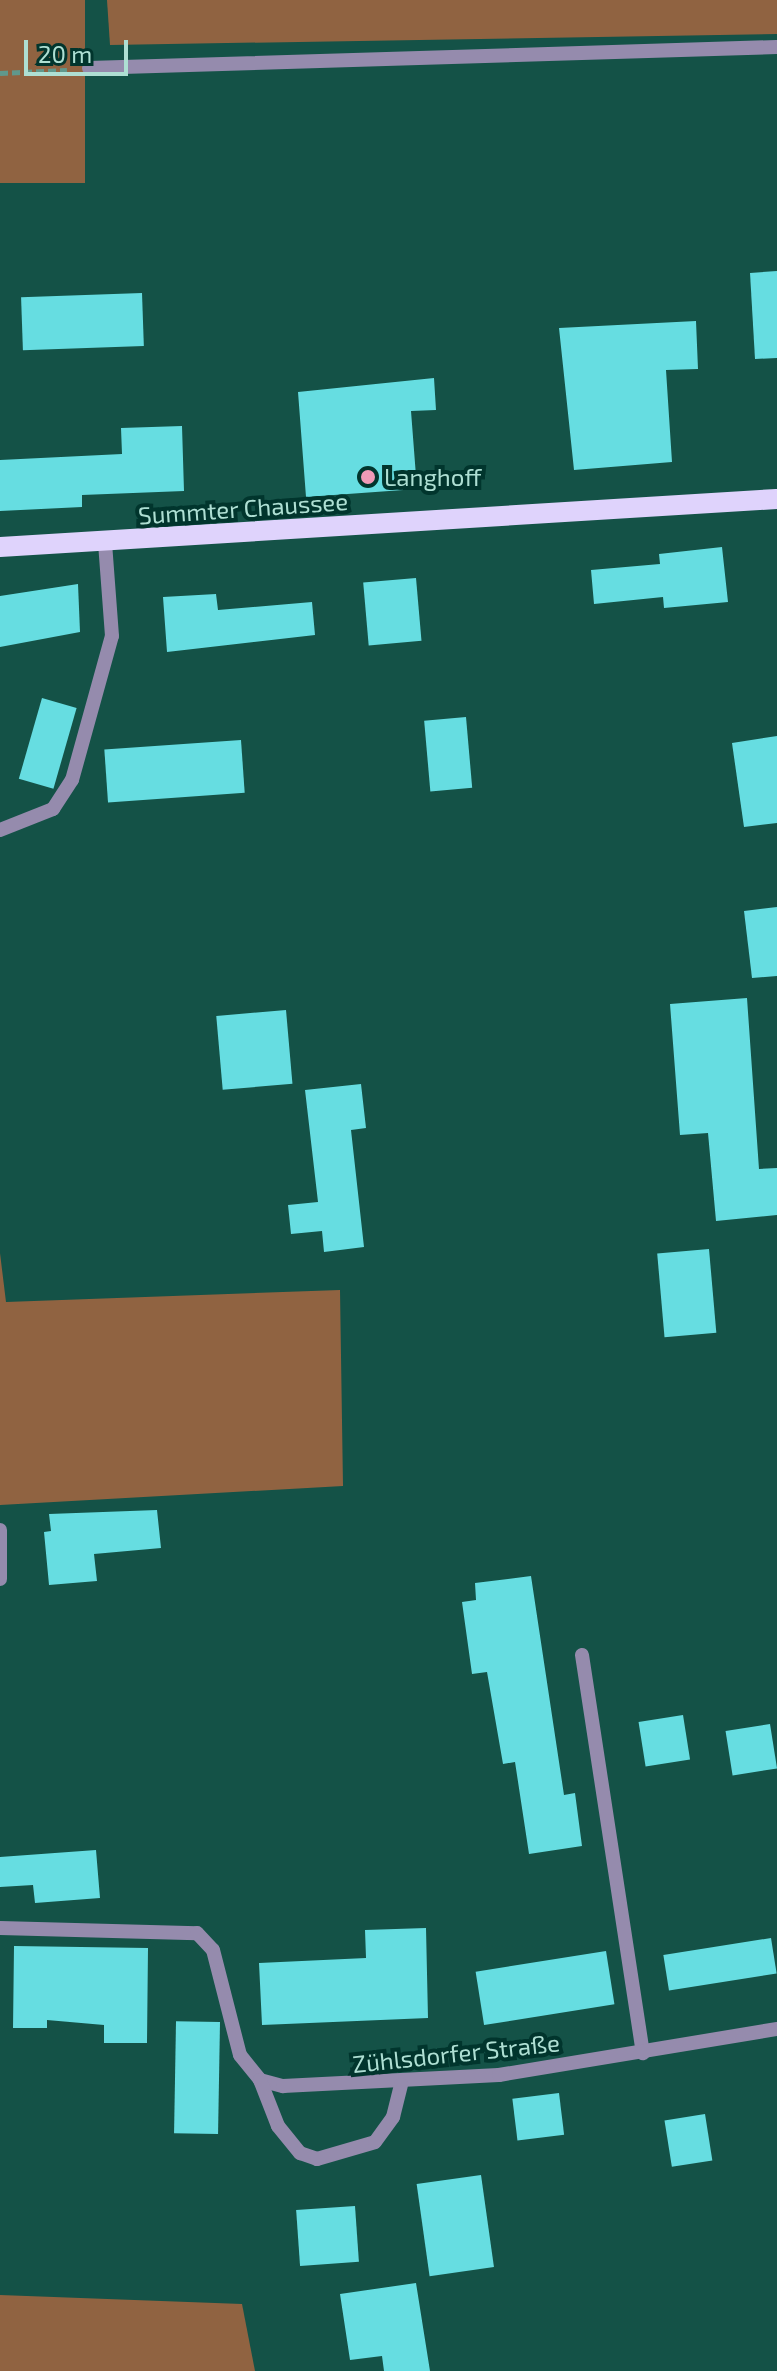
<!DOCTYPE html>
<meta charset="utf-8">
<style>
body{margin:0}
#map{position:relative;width:777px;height:2371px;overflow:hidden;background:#145247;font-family:"Exo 2",sans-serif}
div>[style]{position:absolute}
.green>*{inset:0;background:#906341;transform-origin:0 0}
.building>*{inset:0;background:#66dde1;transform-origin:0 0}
.path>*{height:5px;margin-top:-2.5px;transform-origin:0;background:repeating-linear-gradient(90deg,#60988c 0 8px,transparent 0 12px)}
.minor>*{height:14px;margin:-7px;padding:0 7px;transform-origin:7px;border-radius:7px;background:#958bad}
.major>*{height:20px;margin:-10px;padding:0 10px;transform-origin:10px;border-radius:10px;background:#dfd3fc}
.dots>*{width:22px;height:22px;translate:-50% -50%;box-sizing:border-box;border:4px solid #01352d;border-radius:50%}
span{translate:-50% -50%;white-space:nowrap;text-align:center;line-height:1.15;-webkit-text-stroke:8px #01352d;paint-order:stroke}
.poi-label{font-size:24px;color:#aedfd3}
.left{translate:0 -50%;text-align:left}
.street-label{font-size:24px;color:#aedfd3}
.scale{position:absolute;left:24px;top:40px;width:104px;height:36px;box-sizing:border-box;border:4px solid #aedfd3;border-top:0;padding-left:10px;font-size:24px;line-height:28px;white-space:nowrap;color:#aedfd3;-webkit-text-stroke:6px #01352d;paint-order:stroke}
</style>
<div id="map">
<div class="green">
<i style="left:0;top:0;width:85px;height:183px"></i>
<i style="clip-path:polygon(107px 0,777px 0,777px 34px,110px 45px)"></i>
<i style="clip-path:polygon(0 1253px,6px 1302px,340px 1290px,343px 1486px,0 1505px)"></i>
<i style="clip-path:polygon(0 2295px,242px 2304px,255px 2371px,0 2371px)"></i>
</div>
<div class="building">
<i style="clip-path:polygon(777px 271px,777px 358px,755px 359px,750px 273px)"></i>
<i style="left:142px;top:293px;width:53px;height:121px;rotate:88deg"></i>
<i style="clip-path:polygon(696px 321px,698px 369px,666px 370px,672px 462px,574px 470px,559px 328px)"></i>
<i style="clip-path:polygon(434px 378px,436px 410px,411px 411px,417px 489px,306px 497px,298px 392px)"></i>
<i style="clip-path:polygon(182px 426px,184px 491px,82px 495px,82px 507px,0 511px,0 460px,122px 454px,121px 428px)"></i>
<i style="clip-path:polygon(722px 547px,728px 602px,664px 608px,663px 597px,594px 604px,591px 570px,660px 564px,659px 554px)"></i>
<i style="left:416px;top:578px;width:63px;height:53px;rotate:85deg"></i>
<i style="clip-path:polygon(78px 584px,80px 632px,0 647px,0 596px)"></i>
<i style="clip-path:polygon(216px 594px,218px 610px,312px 602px,315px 635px,167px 652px,163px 597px)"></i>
<i style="left:42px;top:698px;width:36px;height:84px;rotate:16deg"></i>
<i style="left:466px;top:717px;width:71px;height:42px;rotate:85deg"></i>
<i style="clip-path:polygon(777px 736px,777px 823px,744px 827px,732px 743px)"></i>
<i style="left:241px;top:740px;width:53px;height:137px;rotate:86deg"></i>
<i style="clip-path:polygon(777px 907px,777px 976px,752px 978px,744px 911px)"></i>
<i style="clip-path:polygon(747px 998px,759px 1169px,777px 1168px,777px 1215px,716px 1221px,708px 1133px,680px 1135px,670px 1004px)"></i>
<i style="left:286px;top:1010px;width:74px;height:70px;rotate:85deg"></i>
<i style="clip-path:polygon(361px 1084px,366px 1128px,351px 1130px,364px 1247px,324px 1252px,322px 1231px,291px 1234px,288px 1205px,318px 1202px,305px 1090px)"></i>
<i style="left:709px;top:1249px;width:84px;height:52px;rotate:85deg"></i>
<i style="clip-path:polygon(157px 1510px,161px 1548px,94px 1554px,97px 1581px,49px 1585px,44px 1532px,51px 1531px,49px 1514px)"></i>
<i style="clip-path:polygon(531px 1576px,564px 1795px,575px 1793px,582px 1846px,529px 1854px,515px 1762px,503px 1764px,487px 1672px,472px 1674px,462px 1602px,476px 1600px,475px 1583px)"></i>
<i style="left:683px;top:1715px;width:45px;height:45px;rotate:81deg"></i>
<i style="left:770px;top:1724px;width:45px;height:45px;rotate:81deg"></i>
<i style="clip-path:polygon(96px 1850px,100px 1898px,35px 1903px,33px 1885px,0 1887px,0 1857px)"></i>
<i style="clip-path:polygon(426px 1928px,428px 2018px,262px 2025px,259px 1963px,366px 1958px,365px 1930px)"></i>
<i style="left:771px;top:1938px;width:36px;height:109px;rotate:81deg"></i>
<i style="clip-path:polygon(14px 1946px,148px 1948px,147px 2043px,104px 2043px,104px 2025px,47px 2020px,47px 2028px,13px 2028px)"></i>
<i style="left:606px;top:1951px;width:54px;height:132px;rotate:81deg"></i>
<i style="left:220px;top:2022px;width:112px;height:44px;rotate:91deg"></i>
<i style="left:559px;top:2093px;width:42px;height:47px;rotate:83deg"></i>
<i style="left:705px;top:2114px;width:47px;height:41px;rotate:81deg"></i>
<i style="left:481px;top:2175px;width:93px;height:65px;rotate:82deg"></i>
<i style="left:355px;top:2206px;width:56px;height:59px;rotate:86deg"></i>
<i style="clip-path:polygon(416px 2283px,430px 2371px,384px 2371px,382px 2356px,350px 2360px,340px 2294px)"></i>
</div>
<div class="path">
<i style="left:0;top:73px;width:67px;rotate:-2.6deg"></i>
</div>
<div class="minor">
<i style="left:89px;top:68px;width:688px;rotate:-1.75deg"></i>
<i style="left:0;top:830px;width:57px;rotate:-21.6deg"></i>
<i style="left:53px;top:809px;width:35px;rotate:-57deg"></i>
<i style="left:72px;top:780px;width:149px;rotate:-74.5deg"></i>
<i style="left:112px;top:636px;width:94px;rotate:-94.3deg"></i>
<i style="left:0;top:1530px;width:49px;rotate:90deg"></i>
<i style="left:582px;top:1655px;width:403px;rotate:81.3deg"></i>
<i style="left:0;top:1928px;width:197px;rotate:1.5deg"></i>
<i style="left:197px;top:1933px;width:23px;rotate:47deg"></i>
<i style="left:213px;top:1950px;width:108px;rotate:75.6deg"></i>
<i style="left:240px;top:2055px;width:32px;rotate:51deg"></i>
<i style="left:260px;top:2080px;width:24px;rotate:15deg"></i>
<i style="left:283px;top:2086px;width:216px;rotate:-2.9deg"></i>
<i style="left:499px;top:2075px;width:282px;rotate:-9.4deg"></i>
<i style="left:260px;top:2080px;width:49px;rotate:68.6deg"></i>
<i style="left:278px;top:2126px;width:35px;rotate:51deg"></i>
<i style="left:300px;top:2153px;width:18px;rotate:19deg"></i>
<i style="left:317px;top:2159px;width:60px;rotate:-16.3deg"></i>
<i style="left:375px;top:2142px;width:31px;rotate:-54deg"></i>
<i style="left:393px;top:2117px;width:33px;rotate:-76deg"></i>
</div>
<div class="major">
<i style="left:0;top:547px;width:778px;rotate:-3.54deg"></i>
</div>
<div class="dots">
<i style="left:368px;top:477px;background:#f09ab7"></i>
</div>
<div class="poi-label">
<span class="left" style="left:384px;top:477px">Langhoff</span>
</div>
<div class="street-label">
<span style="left:243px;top:508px;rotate:-4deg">Summter Chaussee</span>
<span style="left:456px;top:2053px;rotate:-6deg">Zühlsdorfer Straße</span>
</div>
<div class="scale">20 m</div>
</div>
